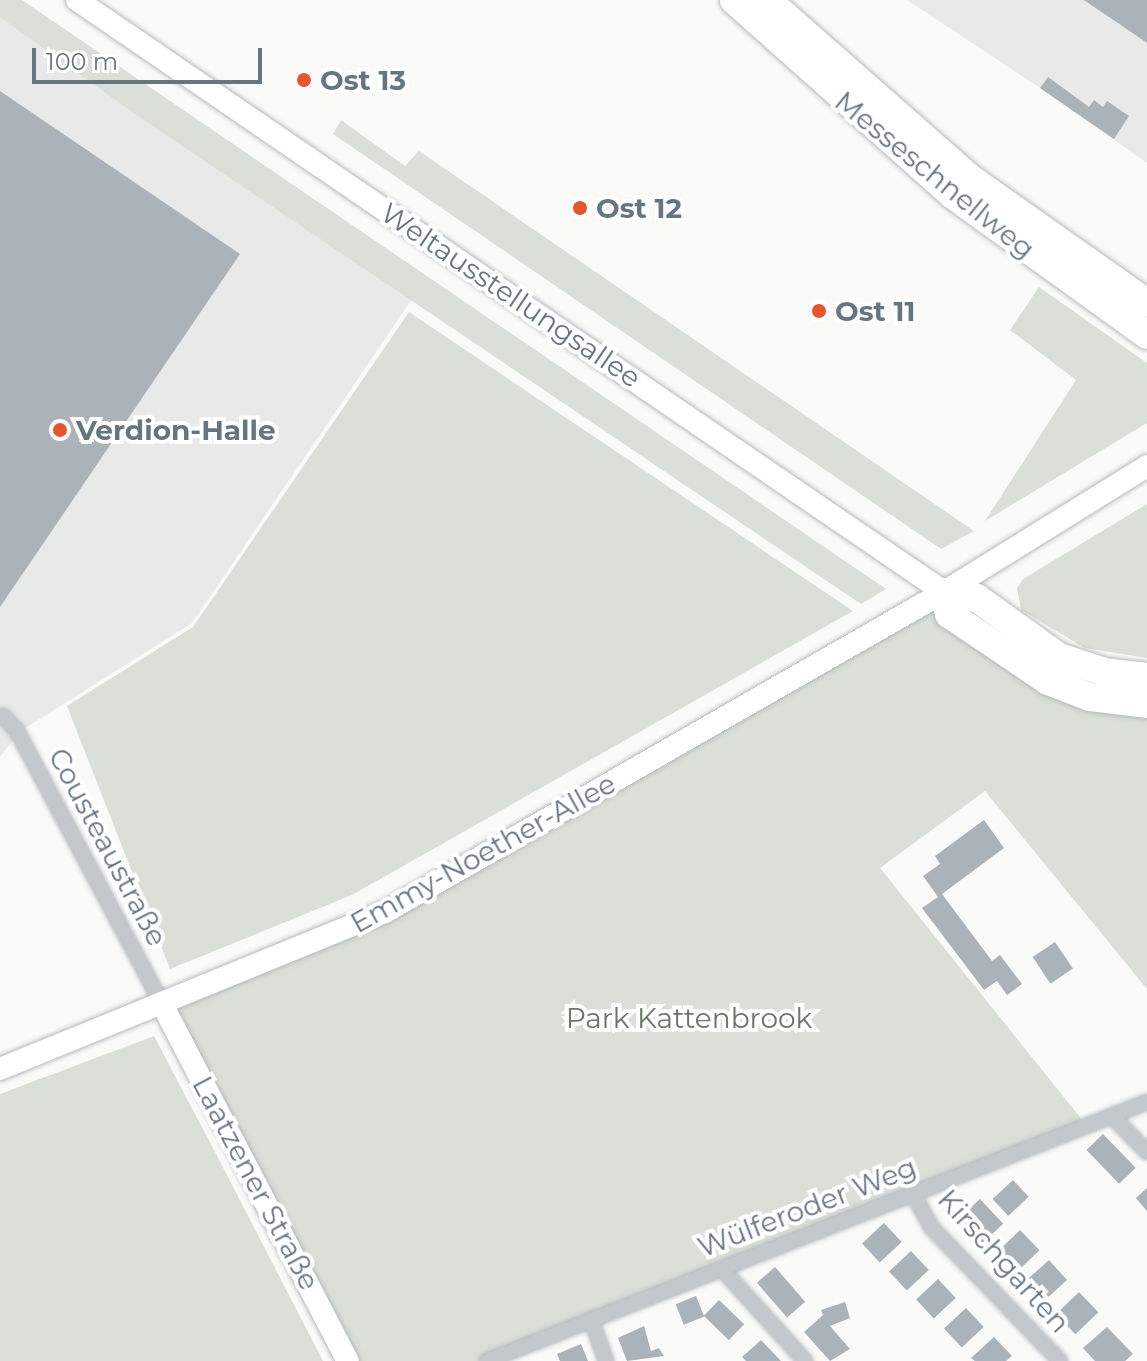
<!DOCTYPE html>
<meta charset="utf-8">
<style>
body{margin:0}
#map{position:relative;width:1147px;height:1361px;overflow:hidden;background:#fafaf8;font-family:Montserrat,sans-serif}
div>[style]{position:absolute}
.built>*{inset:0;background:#e8e9e9}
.green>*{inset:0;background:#dadfd7}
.building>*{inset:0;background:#aab3b9;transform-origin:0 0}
.roads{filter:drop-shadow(0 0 2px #b3babf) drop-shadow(0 0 2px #b3babf)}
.street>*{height:14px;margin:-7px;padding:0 7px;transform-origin:7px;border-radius:7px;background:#c3c8cc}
.secondary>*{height:22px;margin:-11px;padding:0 11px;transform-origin:11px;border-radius:11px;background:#fff}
.highway>*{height:28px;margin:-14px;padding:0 14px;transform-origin:14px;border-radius:14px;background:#fff}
.dots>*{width:22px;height:22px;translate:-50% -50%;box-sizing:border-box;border:4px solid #fff;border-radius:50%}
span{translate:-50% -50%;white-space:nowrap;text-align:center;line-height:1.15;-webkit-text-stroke:8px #fff;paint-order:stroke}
.poi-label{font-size:28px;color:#657683;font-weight:700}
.left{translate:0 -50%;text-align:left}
.street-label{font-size:28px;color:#657683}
.park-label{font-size:28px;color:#687a64}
.scale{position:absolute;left:32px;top:48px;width:230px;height:36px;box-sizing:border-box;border:4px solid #657683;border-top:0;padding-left:10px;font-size:24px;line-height:28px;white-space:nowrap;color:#657683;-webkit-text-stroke:6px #fff;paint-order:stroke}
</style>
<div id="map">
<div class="built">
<i style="clip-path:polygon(907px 0,1147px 0,1147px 163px,1040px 88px)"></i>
<i style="clip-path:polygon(0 3px,419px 289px,192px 623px,19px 732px,0 757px)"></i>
</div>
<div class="green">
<i style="clip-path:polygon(0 0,22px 0,886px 589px,861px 604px,135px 114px,0 17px)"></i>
<i style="clip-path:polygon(341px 120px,405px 166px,419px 151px,974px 531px,941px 549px,333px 134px)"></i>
<i style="clip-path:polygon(1039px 287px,1147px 363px,1147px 423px,985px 521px,1076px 380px,1010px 330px)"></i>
<i style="clip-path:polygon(409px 312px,853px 611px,352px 895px,170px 969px,67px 706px,193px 627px)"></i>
<i style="clip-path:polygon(1147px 504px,1147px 658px,1085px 648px,1021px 610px,1017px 588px,1023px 579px)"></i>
<i style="clip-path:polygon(944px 592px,1004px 653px,1147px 704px,1147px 989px,985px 791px,880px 868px,1083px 1121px,481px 1361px,348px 1361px,163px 1006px,320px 942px)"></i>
<i style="clip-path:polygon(154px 1036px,215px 1152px,323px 1361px,0 1361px,0 1094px)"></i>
</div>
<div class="building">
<i style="clip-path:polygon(1084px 0,1147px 0,1147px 43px,1137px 36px)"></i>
<i style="clip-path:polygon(1048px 77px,1089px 107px,1094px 100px,1103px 107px,1107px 101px,1129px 116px,1114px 139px,1040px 88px)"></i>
<i style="clip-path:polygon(0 91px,240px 254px,0 607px)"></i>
<i style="clip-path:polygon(984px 820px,1004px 848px,942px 894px,992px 961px,1000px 955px,1022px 984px,1007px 995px,997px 981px,984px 990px,922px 908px,938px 897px,923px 876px,940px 864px,935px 856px)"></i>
<i style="left:1055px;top:942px;width:32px;height:27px;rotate:56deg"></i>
<i style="left:1103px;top:1134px;width:47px;height:23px;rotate:46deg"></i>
<i style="left:1013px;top:1180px;width:23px;height:28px;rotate:47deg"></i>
<i style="clip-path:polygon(1147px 1188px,1147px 1211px,1136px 1198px)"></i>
<i style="left:980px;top:1199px;width:34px;height:30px;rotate:47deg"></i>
<i style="left:884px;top:1223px;width:26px;height:30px;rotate:47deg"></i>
<i style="left:1020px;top:1230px;width:28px;height:33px;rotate:46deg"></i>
<i style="left:911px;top:1251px;width:26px;height:30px;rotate:47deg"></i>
<i style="left:1049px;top:1260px;width:27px;height:33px;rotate:48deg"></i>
<i style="left:775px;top:1267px;width:46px;height:24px;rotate:49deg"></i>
<i style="left:938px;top:1279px;width:26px;height:30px;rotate:47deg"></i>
<i style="left:1079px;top:1292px;width:28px;height:32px;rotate:46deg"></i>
<i style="left:696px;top:1296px;width:22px;height:22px;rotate:68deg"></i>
<i style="left:719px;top:1300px;width:35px;height:22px;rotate:44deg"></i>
<i style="clip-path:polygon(845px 1302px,850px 1318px,830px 1326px,850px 1349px,830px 1361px,804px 1332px,823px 1315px,821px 1310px)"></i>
<i style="left:966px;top:1308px;width:26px;height:30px;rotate:47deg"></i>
<i style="clip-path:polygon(644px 1326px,651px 1351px,659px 1348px,664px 1356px,627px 1361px,618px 1338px)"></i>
<i style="clip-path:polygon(1107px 1327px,1133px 1354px,1125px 1361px,1095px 1361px,1083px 1348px)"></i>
<i style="clip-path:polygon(994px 1337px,1012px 1356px,1006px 1361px,975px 1361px,971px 1358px)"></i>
<i style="clip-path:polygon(761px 1340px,781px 1361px,746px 1361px,742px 1357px)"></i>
<i style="clip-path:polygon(581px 1344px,588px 1361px,560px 1361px,557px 1354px)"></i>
</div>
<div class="roads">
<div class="street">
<i style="left:3px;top:716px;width:21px;rotate:47deg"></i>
<i style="left:17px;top:731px;width:311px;rotate:62deg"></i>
<i style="left:1112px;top:1116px;width:50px;rotate:45.8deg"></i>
<i style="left:913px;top:1194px;width:38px;rotate:61deg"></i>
<i style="left:931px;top:1227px;width:186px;rotate:46.1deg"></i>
<i style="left:722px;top:1269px;width:124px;rotate:47.9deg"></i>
<i style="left:591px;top:1319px;width:45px;rotate:70.3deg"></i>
<i style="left:487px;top:1361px;width:709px;rotate:-21.43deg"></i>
</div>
<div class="secondary">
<i style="left:77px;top:0;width:1050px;rotate:34.33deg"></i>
<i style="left:163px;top:1006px;width:400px;rotate:62.5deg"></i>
<i style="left:0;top:1069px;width:416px;rotate:-22.2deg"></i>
<i style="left:385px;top:912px;width:644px;rotate:-29.79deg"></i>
<i style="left:944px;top:592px;width:239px;rotate:-31.8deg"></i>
</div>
<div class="highway">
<i style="left:734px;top:0;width:293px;rotate:41.7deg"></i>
<i style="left:953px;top:195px;width:239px;rotate:35.8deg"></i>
<i style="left:767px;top:0;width:271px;rotate:41.3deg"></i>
<i style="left:971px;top:179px;width:215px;rotate:35.2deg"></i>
<i style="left:1147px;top:677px;width:42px;rotate:-173.2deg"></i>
<i style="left:1105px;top:672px;width:48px;rotate:-161.9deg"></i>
<i style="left:1059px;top:657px;width:101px;rotate:-144.3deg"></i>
<i style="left:977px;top:598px;width:34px;rotate:-170deg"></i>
<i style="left:944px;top:592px;width:23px;rotate:77deg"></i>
<i style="left:949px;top:614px;width:120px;rotate:34.1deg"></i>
<i style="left:1048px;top:681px;width:45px;rotate:20.9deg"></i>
<i style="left:1090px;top:697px;width:57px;rotate:7deg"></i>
</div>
</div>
<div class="dots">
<i style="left:304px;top:80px;background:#e4572e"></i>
<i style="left:580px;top:208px;background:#e4572e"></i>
<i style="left:819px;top:311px;background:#e4572e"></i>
<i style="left:60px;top:430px;background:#e4572e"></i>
</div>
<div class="poi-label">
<span class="left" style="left:320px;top:80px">Ost 13</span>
<span class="left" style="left:596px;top:208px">Ost 12</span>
<span class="left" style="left:835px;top:311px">Ost 11</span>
<span class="left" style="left:76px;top:430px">Verdion-Halle</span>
</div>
<div class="street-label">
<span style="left:935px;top:175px;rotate:39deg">Messeschnellweg</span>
<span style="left:511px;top:295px;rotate:34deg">Weltausstellungsallee</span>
<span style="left:108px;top:847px;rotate:62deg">Cousteaustraße</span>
<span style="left:483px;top:853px;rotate:-29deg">Emmy-Noether-Allee</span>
<span style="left:256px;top:1183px;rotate:62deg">Laatzener Straße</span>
<span style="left:807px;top:1207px;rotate:-21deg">Wülferoder Weg</span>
<span style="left:1004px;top:1261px;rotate:48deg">Kirschgarten</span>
</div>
<div class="park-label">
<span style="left:689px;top:1018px">Park Kattenbrook</span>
</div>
<div class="scale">100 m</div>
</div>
